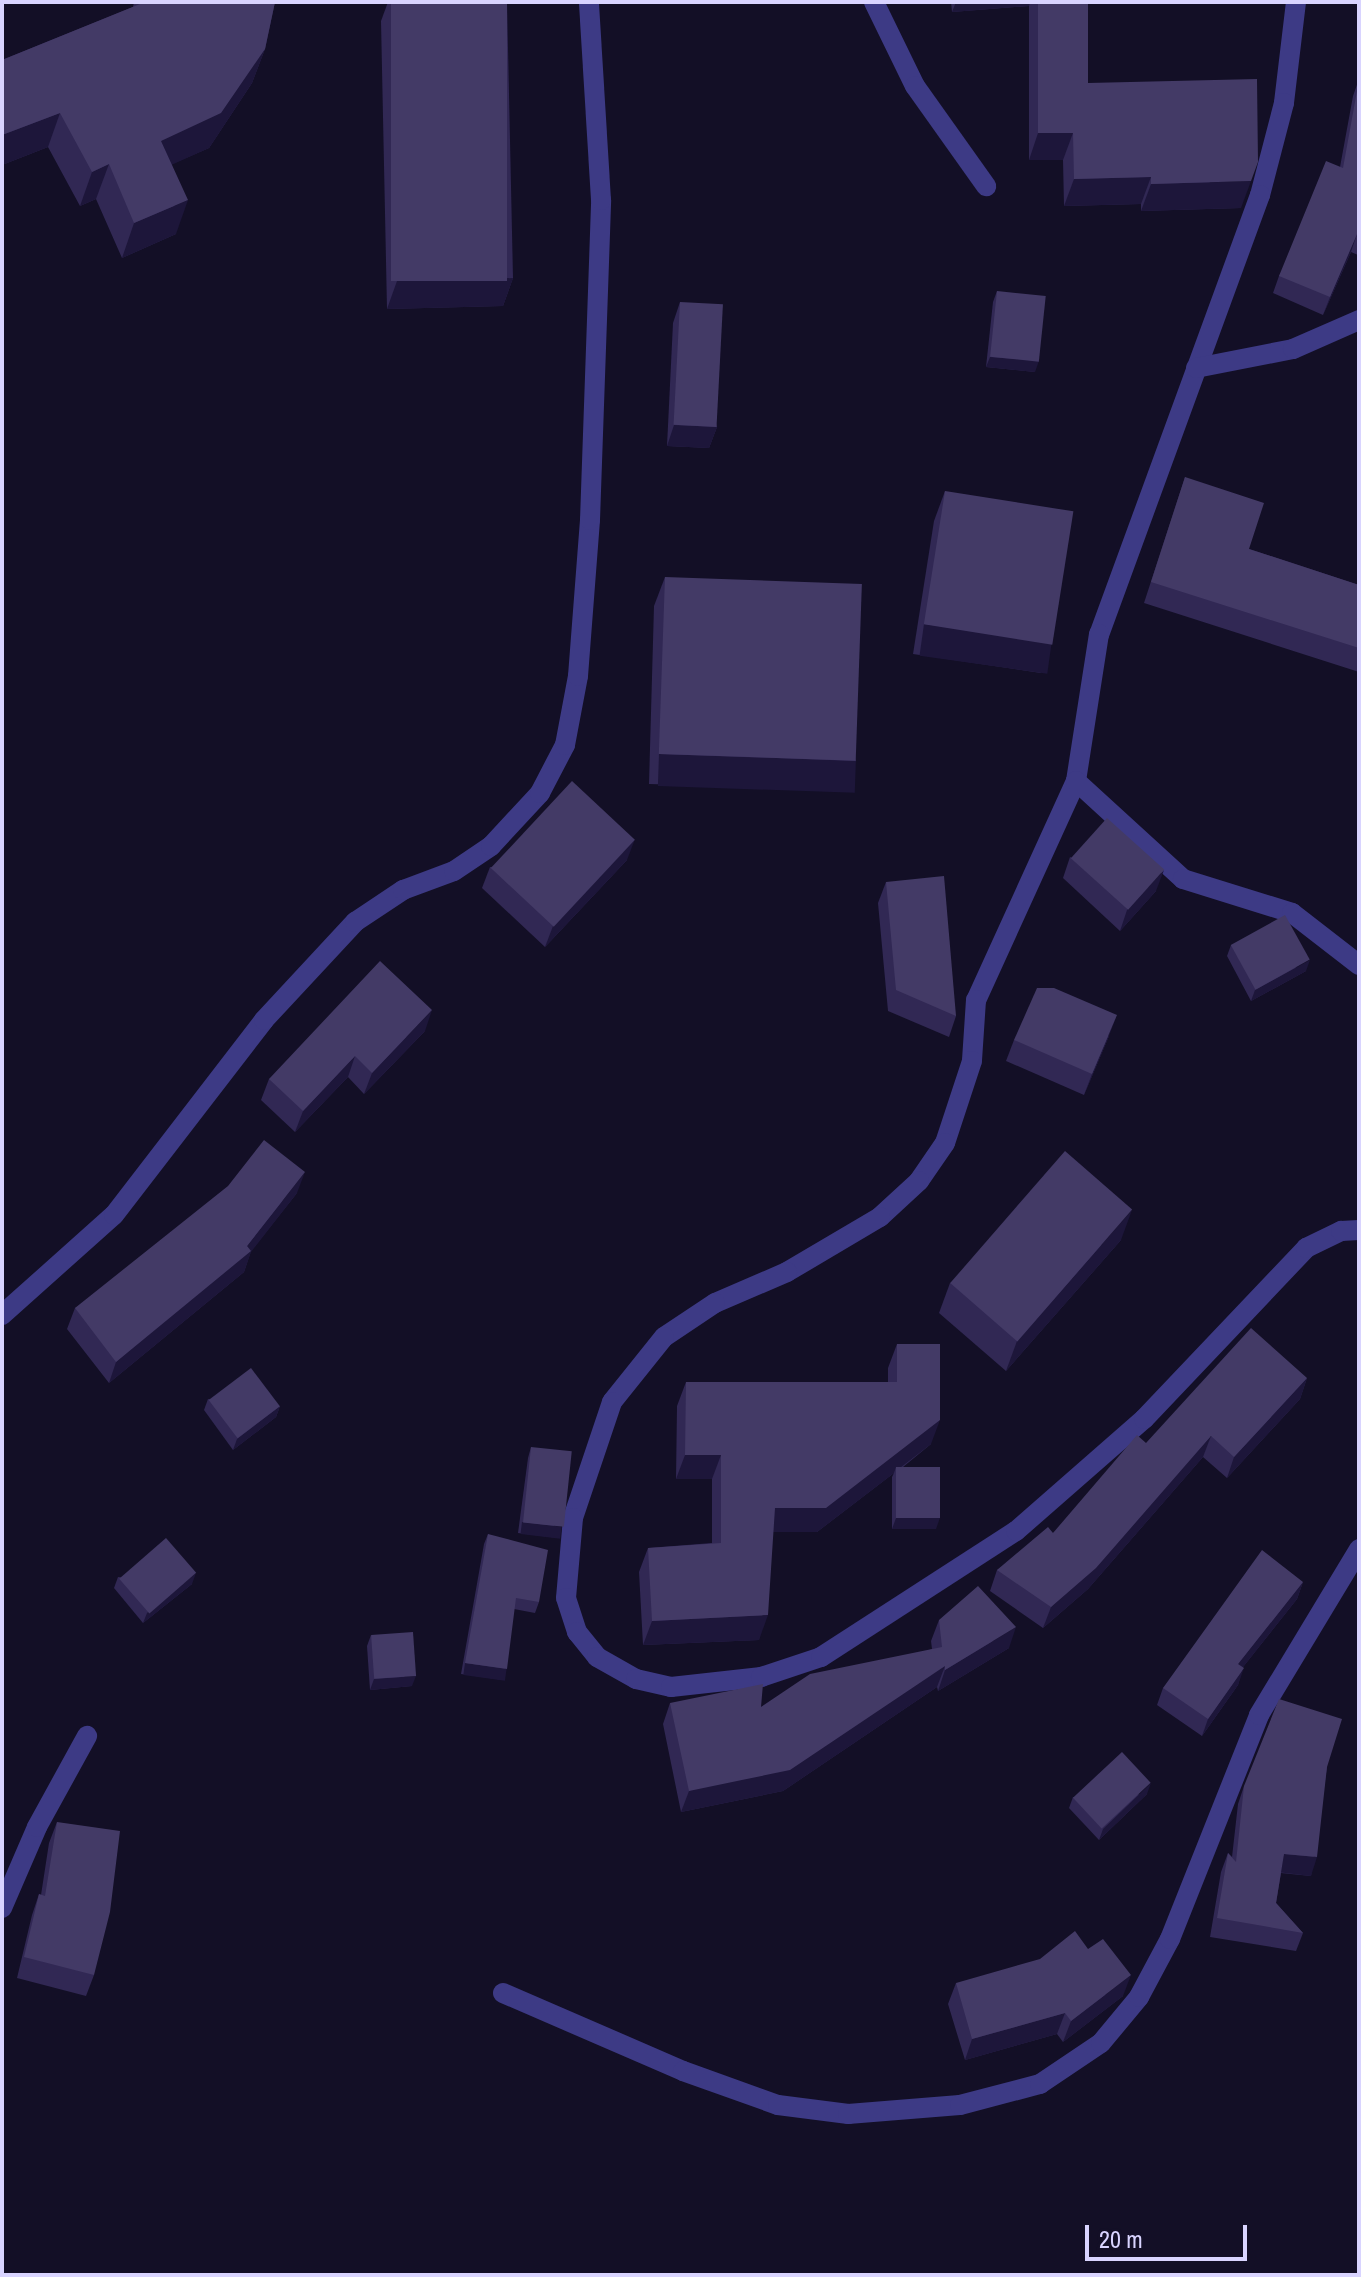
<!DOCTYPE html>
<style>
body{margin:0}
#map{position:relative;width:1361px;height:2277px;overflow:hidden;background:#130f26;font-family:"Archivo Narrow",sans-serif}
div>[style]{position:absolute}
.minor>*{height:20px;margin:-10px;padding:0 10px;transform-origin:10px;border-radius:10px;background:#3d3a85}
.wall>*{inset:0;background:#312854}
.shaded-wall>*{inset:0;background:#1d163a;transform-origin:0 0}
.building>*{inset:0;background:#433a66;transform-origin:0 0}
span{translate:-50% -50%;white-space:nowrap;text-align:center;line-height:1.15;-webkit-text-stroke:6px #130f26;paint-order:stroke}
.frame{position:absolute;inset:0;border:4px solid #d9d4ff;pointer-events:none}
.scale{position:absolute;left:1085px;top:2225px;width:162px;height:36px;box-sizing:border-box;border:4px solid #d9d4ff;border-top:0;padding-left:10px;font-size:24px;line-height:28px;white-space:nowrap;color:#d9d4ff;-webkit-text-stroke:6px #130f26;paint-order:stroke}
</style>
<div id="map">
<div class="minor">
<i style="left:874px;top:2px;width:93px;rotate:64deg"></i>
<i style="left:915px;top:86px;width:123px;rotate:54.6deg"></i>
<i style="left:1296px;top:2px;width:102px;rotate:96.8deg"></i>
<i style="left:1284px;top:103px;width:95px;rotate:104.6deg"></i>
<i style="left:1260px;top:195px;width:468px;rotate:110.1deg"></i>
<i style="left:1099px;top:634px;width:149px;rotate:98.9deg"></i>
<i style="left:1076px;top:781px;width:241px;rotate:114.5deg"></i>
<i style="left:976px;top:1000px;width:61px;rotate:93.8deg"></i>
<i style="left:972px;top:1061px;width:86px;rotate:108.2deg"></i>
<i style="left:945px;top:1143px;width:46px;rotate:124.4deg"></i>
<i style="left:919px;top:1181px;width:53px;rotate:137.3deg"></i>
<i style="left:880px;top:1217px;width:108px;rotate:149.4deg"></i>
<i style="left:787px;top:1272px;width:78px;rotate:156.7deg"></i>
<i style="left:715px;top:1303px;width:61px;rotate:146.3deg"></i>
<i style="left:664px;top:1337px;width:83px;rotate:128.7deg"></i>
<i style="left:612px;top:1402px;width:122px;rotate:108.6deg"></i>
<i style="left:573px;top:1518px;width:80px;rotate:95deg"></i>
<i style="left:566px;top:1598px;width:36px;rotate:72deg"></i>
<i style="left:577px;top:1632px;width:32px;rotate:51deg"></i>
<i style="left:597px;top:1657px;width:45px;rotate:29.4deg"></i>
<i style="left:636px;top:1679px;width:36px;rotate:13deg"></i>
<i style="left:671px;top:1687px;width:91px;rotate:-6.3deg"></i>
<i style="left:761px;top:1677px;width:63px;rotate:-18.4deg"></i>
<i style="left:821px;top:1657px;width:232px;rotate:-32.9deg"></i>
<i style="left:1016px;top:1531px;width:170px;rotate:-41.2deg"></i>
<i style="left:1144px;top:1419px;width:236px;rotate:-46.5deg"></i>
<i style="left:1306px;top:1248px;width:39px;rotate:-26deg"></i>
<i style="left:1341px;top:1231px;width:18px;rotate:-3deg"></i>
<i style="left:1196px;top:368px;width:99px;rotate:-11.1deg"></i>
<i style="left:1293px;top:349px;width:72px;rotate:-23.7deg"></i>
<i style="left:1076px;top:781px;width:145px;rotate:42.5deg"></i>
<i style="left:1183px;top:879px;width:114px;rotate:17.3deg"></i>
<i style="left:1292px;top:913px;width:85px;rotate:37.8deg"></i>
<i style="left:2px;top:1315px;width:150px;rotate:-41.8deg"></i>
<i style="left:114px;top:1215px;width:246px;rotate:-52.4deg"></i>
<i style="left:264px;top:1020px;width:134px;rotate:-47.1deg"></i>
<i style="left:355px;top:922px;width:58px;rotate:-33.7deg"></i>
<i style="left:403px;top:890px;width:54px;rotate:-20.4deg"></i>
<i style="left:454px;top:871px;width:45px;rotate:-34deg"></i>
<i style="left:491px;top:846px;width:72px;rotate:-47.2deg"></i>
<i style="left:540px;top:793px;width:54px;rotate:-62.5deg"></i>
<i style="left:565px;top:745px;width:70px;rotate:-79.3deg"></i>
<i style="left:578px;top:676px;width:156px;rotate:-85.6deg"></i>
<i style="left:590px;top:520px;width:320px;rotate:-88deg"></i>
<i style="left:601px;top:200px;width:198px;rotate:-93.5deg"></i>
<i style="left:2px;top:1908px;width:88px;rotate:-66.6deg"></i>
<i style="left:37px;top:1827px;width:104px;rotate:-61.2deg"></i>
<i style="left:503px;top:1993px;width:196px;rotate:23.4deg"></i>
<i style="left:683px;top:2071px;width:101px;rotate:19.7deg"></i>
<i style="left:778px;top:2105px;width:71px;rotate:7.3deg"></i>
<i style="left:848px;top:2114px;width:112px;rotate:-4.6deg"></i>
<i style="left:960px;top:2105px;width:83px;rotate:-14.7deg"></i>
<i style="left:1040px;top:2084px;width:73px;rotate:-33.9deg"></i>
<i style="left:1101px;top:2043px;width:60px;rotate:-50.4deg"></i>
<i style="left:1139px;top:1997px;width:66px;rotate:-61.9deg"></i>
<i style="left:1170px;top:1939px;width:241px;rotate:-68.3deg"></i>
<i style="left:1259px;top:1715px;width:194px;rotate:-58.9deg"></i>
</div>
<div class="wall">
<i style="clip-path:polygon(134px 2px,275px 2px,265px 49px,252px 83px,209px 148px,172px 164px,176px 234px,122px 258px,96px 199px,80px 206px,48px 147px,2px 165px,2px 60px,133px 7px)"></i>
<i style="clip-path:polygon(388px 2px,507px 2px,513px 278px,503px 306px,387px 309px,381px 21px)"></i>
<i style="clip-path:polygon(951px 2px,1088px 2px,1088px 83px,1241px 208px,1141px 211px,1141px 204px,1064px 206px,1063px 160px,1029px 160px,1029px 6px,952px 12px)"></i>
<i style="clip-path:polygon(1359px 79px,1359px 252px,1358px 255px,1351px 252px,1323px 315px,1273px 293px,1279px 276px,1340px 167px,1353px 96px)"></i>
<i style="clip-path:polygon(997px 291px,1035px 372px,986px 367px,993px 302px)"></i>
<i style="clip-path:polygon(680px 302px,717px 427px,709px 448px,667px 446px,673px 323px)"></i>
<i style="clip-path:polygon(1185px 477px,1249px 549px,1359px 585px,1359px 672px,1144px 603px)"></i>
<i style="clip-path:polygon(945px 491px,1041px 673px,913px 654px,934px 521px)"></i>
<i style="clip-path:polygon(665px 577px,856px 760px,845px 790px,649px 784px,654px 606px)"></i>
<i style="clip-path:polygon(1070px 857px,1156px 891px,1120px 931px,1063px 878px)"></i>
<i style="clip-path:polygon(627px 860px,545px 947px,482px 888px,490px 867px)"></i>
<i style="clip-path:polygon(886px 882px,956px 1016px,949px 1037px,888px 1011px,878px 903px)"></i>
<i style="clip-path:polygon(1231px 945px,1306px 971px,1251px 1001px,1227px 956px)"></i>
<i style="clip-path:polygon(425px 1031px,364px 1094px,348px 1077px,295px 1132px,261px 1100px,269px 1079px)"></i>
<i style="clip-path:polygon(1109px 1036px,1084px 1095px,1006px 1061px,1014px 1040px)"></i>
<i style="clip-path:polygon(297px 1193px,251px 1251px,244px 1272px,109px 1383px,67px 1329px,75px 1308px)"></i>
<i style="clip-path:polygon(1121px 1240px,1006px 1371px,939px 1313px,950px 1283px)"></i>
<i style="clip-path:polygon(897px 1344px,931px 1444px,903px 1467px,936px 1529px,892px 1529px,892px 1477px,894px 1473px,817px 1532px,773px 1532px,759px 1640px,643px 1645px,639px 1572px,648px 1548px,712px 1543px,712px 1479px,676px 1479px,677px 1406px,686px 1382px,888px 1382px,888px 1368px)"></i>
<i style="clip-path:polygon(1307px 1378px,1300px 1399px,1227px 1478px,1203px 1457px,1088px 1589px,1043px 1628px,990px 1591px,997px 1570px,1053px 1533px)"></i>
<i style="clip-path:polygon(208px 1399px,280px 1406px,276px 1417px,233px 1450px,204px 1410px)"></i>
<i style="clip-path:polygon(531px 1447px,558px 1538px,518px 1533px,528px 1458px)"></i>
<i style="clip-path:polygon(488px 1534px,539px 1602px,535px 1613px,514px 1609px,503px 1680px,461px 1674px,484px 1544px)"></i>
<i style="clip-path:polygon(118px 1577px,192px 1584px,143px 1623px,114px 1588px)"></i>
<i style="clip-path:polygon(1303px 1582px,1297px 1599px,1243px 1667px,1238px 1685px,1202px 1736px,1157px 1705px,1163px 1688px)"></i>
<i style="clip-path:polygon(939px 1620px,1009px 1648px,938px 1691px,937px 1687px,783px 1791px,681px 1812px,663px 1724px,670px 1703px,761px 1707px,932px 1649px,931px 1641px)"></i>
<i style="clip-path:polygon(371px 1635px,412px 1686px,370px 1690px,367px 1646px)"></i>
<i style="clip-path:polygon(1327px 1767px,1311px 1876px,1281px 1873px,1276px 1903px,1303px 1933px,1296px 1951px,1210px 1937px,1221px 1872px,1228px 1853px,1232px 1857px,1238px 1804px,1244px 1786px)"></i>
<i style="clip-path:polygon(1147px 1794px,1099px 1840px,1069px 1808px,1073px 1797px)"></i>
<i style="clip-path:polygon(57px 1822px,94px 1975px,86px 1996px,17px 1978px,32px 1915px,39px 1894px,41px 1895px,49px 1843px)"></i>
<i style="clip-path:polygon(956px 1983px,1123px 1996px,1063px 2042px,1057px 2034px,965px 2060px,948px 2004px)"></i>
</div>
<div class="shaded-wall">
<i style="clip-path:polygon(956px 2px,1030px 2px,1029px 6px,952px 12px)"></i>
<i style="clip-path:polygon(265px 49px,252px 83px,209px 148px,149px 175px,161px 141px)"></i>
<i style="clip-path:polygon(60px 113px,48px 147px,2px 165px,2px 135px)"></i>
<i style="clip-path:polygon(1038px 133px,1073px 133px,1063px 160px,1029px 160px)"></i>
<i style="clip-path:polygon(109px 164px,96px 199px,80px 206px,92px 172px)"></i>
<i style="clip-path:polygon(1151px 177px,1141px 204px,1064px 206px,1074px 179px)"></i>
<i style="clip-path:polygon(1251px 181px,1241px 208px,1141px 211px,1151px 184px)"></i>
<i style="clip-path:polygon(188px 200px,176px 234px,122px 258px,134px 223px)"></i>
<i style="clip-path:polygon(1357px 234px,1351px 252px,1323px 315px,1330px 297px)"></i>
<i style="clip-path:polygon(513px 278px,503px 306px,387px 309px,397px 281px)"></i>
<i style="clip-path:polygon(990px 357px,1039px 361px,1035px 372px,986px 367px)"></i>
<i style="clip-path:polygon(674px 425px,717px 427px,709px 448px,667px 446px)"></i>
<i style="left:924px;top:624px;width:129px;height:32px;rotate:8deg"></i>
<i style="left:659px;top:754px;width:197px;height:32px;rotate:2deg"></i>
<i style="clip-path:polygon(635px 839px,627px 860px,545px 947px,553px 926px)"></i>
<i style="clip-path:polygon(1164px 870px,1156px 891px,1120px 931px,1127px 910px)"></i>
<i style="clip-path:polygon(1310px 960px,1306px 971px,1251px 1001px,1255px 990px)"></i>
<i style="clip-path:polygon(432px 1010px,425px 1031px,364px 1094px,372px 1073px)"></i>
<i style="clip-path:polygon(1117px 1015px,1109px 1036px,1084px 1095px,1092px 1074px)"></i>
<i style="clip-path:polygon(355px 1056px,348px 1077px,295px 1132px,303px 1111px)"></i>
<i style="clip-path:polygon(305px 1172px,297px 1193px,251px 1252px,244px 1272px,109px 1383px,116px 1362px,247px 1246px)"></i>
<i style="clip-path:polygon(1132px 1210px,1121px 1240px,1006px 1371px,1017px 1341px)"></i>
<i style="clip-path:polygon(1307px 1378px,1300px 1399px,1227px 1478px,1234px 1457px)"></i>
<i style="clip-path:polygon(280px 1406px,276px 1417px,233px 1450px,237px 1439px)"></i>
<i style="clip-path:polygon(940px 1420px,931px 1444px,896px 1471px,896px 1467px,894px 1473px,817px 1532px,766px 1532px,775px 1508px)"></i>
<i style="clip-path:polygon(1211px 1436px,1203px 1457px,1088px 1589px,1043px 1628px,1051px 1607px)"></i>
<i style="clip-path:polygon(685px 1455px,721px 1455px,712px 1479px,676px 1479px)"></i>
<i style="clip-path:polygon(896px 1518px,940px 1518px,936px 1529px,892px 1529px)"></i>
<i style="left:522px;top:1522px;width:40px;height:12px;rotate:7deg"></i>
<i style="clip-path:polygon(196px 1573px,192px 1584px,143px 1623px,147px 1613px)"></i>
<i style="clip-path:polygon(1303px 1582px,1297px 1599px,1232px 1681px,1238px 1664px)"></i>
<i style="clip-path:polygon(768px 1615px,759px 1640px,643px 1645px,652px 1621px)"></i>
<i style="clip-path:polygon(1016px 1627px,1009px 1648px,938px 1691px,945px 1670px)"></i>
<i style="left:465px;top:1663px;width:42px;height:12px;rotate:8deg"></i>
<i style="clip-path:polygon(945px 1666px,937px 1687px,783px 1791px,681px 1812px,689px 1791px)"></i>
<i style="clip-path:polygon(1244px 1668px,1238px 1685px,1202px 1736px,1208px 1719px)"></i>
<i style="clip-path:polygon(416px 1676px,412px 1686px,370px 1690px,374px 1679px)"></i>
<i style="clip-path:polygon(1151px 1783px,1147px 1794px,1099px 1840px,1103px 1829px)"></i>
<i style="clip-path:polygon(1284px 1854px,1317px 1857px,1311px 1876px,1277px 1872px)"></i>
<i style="clip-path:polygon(1131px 1975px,1123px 1996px,1063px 2042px,1071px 2021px)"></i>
<i style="clip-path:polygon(1065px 2013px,1057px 2034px,965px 2060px,972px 2039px)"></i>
</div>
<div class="building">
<i style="clip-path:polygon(141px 2px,275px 2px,265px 49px,221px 113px,161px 141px,188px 200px,134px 223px,109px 164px,92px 172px,60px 113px,2px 135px,2px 60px,140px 4px)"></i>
<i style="left:391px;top:2px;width:116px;height:279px"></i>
<i style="clip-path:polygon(1038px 2px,1088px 2px,1088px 83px,1257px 79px,1258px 162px,1251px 181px,1151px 184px,1151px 177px,1074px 179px,1073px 133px,1038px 133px)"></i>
<i style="clip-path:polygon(1359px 80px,1359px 235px,1357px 234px,1330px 297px,1279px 276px,1326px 161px,1343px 168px)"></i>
<i style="left:997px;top:291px;width:49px;height:66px;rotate:6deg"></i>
<i style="left:680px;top:302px;width:43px;height:123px;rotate:3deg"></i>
<i style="clip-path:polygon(1185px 477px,1264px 503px,1249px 549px,1359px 585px,1359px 648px,1151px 582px)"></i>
<i style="left:945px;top:491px;width:130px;height:135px;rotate:9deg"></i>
<i style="left:665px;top:577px;width:197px;height:177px;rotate:2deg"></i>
<i style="left:572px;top:781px;width:86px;height:119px;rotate:43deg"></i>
<i style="left:1107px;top:818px;width:77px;height:54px;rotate:42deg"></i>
<i style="clip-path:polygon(944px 876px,956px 1016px,896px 990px,886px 882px)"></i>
<i style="left:1285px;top:915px;width:51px;height:62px;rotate:61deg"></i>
<i style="clip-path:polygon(380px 961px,432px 1010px,372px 1073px,355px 1056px,303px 1111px,269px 1079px)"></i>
<i style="clip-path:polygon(1037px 988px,1054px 988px,1117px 1015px,1092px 1074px,1014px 1040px)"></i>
<i style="clip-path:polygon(264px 1140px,305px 1172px,247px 1246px,251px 1251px,116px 1362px,75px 1308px,228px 1186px)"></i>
<i style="left:1065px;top:1151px;width:89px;height:175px;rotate:41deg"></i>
<i style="clip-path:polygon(1251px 1328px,1307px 1378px,1234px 1457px,1211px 1436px,1096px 1568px,1051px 1607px,997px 1570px,1048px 1527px,1053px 1533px,1137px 1435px,1146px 1443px)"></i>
<i style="clip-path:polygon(897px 1344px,940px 1344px,940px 1420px,826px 1508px,775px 1508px,768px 1615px,652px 1621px,648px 1548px,721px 1543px,721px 1455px,685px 1455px,686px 1382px,897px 1382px)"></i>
<i style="left:251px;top:1368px;width:48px;height:53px;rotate:53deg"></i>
<i style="left:531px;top:1447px;width:41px;height:76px;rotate:6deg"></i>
<i style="left:896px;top:1467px;width:44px;height:51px"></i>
<i style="clip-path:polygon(488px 1534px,548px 1550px,539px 1602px,516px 1598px,507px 1669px,465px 1663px)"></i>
<i style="left:166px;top:1538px;width:46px;height:62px;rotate:49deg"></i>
<i style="clip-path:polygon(1262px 1550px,1303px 1582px,1238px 1664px,1244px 1668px,1208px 1719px,1163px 1688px)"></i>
<i style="clip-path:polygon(978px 1586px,1016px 1627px,945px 1670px,945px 1666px,790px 1770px,689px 1791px,670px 1703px,763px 1684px,761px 1707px,810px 1674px,942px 1647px,939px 1620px)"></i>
<i style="left:413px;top:1632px;width:44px;height:42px;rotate:86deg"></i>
<i style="clip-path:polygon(1279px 1699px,1342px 1719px,1327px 1767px,1317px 1857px,1284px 1854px,1276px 1903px,1303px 1933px,1217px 1918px,1228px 1853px,1236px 1862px,1244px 1786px)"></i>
<i style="left:1122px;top:1752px;width:42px;height:67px;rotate:47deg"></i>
<i style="clip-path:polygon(57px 1822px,120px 1831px,110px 1912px,94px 1975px,24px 1957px,39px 1894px,45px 1896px)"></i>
<i style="clip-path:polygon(1075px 1931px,1088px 1949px,1103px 1939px,1131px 1975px,1071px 2021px,1065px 2013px,972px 2039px,956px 1983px,1040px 1959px)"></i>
</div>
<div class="frame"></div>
<div class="scale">20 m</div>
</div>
